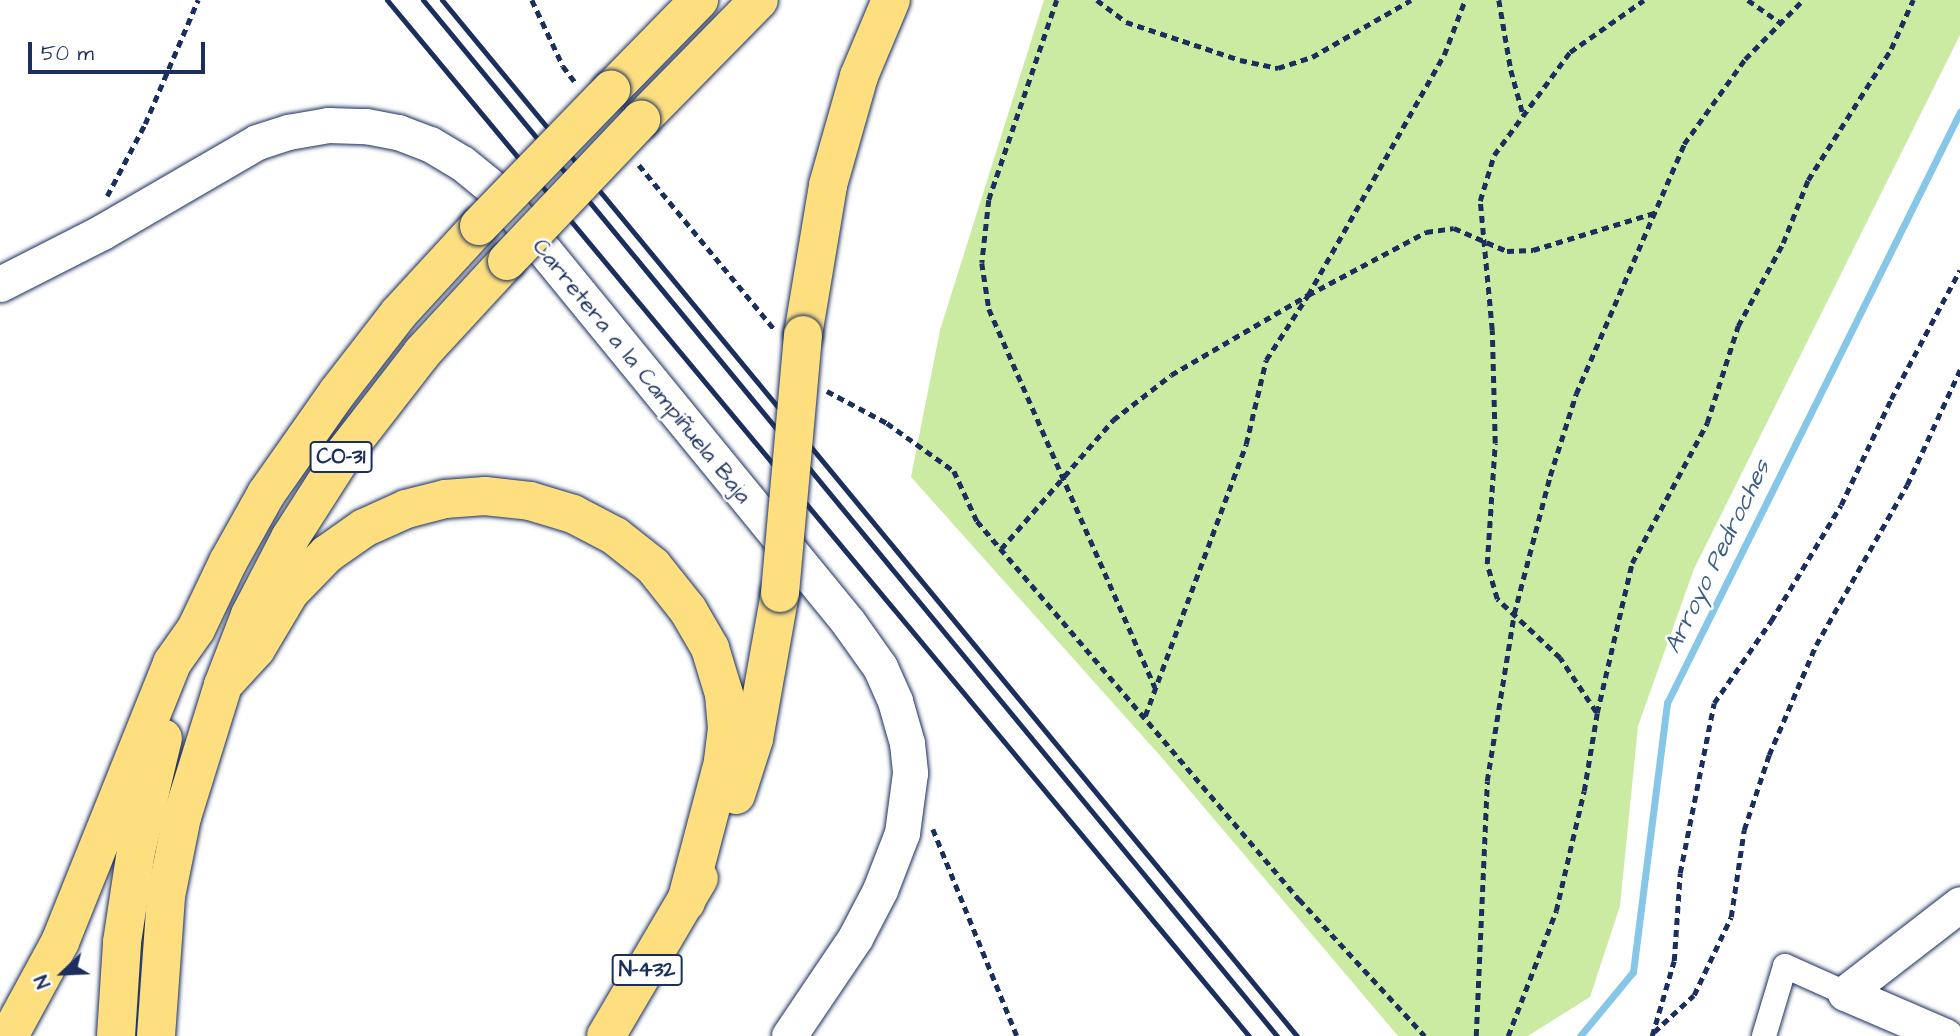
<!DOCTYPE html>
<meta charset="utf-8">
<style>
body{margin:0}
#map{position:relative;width:1960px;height:1036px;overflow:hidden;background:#fff;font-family:"Architects Daughter",sans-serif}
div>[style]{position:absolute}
.green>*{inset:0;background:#cceba2}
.stream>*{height:7px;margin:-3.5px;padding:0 3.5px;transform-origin:3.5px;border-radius:3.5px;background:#86c7e7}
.path>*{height:4.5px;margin-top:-2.25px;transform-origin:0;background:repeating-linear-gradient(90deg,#1b2f5e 0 7px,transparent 0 12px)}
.roads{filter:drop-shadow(0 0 2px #1b2f5e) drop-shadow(0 0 2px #1b2f5e)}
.street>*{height:24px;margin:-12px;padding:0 12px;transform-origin:12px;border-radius:12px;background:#fff}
.secondary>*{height:35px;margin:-17.5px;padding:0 17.5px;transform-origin:17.5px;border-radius:17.5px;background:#fff}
.highway>*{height:38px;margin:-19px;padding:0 19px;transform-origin:19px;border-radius:19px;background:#fddf80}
.rail>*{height:5px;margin:-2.5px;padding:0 2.5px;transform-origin:2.5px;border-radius:2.5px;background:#1b2f5e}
.bridges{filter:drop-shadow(0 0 2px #1b2f5e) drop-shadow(0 0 2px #1b2f5e)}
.highway-bridge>*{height:38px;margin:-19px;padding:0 19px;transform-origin:19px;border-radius:19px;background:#fddf80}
span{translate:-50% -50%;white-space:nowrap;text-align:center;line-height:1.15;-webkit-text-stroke:5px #fff;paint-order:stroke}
.shield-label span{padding:2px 5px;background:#fff;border:2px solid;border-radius:5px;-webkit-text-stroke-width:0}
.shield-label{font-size:21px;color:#1b2f5e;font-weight:700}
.street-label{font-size:23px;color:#1b2f5e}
.water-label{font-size:24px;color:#3b5d87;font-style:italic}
.north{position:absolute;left:28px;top:938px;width:70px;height:70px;-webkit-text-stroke:5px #fff;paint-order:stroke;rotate:247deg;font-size:19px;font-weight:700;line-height:28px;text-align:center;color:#1b2f5e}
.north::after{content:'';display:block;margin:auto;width:24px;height:32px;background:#1b2f5e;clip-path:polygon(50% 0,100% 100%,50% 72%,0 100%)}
.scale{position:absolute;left:28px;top:42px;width:177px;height:32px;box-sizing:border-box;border:4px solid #1b2f5e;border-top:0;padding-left:9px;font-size:21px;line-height:24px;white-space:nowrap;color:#1b2f5e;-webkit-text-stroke:5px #fff;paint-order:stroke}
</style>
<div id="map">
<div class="green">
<i style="clip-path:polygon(1044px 0,1960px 0,1960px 35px,1694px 569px,1638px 726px,1620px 906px,1590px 997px,1528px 1036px,1398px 1036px,1163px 759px,911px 477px,940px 330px)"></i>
</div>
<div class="stream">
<i style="left:1580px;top:1036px;width:83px;rotate:-50.4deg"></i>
<i style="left:1633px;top:972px;width:271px;rotate:-82.8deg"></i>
<i style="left:1667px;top:703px;width:660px;rotate:-63.63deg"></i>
</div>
<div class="path">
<i style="left:532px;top:0;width:73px;rotate:64.8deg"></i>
<i style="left:563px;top:66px;width:21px;rotate:53deg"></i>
<i style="left:1057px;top:0;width:211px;rotate:108.8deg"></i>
<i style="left:989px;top:200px;width:63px;rotate:96.3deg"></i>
<i style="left:982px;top:263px;width:47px;rotate:81.3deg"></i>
<i style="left:989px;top:309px;width:413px;rotate:66.3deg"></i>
<i style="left:1097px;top:0;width:36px;rotate:37deg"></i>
<i style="left:1126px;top:22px;width:120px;rotate:18.4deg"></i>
<i style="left:1240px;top:60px;width:39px;rotate:12deg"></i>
<i style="left:1278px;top:68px;width:36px;rotate:-18deg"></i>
<i style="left:1312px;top:57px;width:114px;rotate:-29.9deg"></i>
<i style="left:1499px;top:0;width:71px;rotate:80.3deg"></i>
<i style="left:1511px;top:70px;width:46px;rotate:74.7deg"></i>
<i style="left:1748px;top:0;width:39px;rotate:35deg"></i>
<i style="left:639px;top:165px;width:212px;rotate:50.5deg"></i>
<i style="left:107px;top:196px;width:81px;rotate:-62.2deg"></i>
<i style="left:145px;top:124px;width:135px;rotate:-66.9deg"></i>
<i style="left:827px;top:391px;width:68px;rotate:28.1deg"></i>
<i style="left:887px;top:423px;width:82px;rotate:35.6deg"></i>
<i style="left:954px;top:471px;width:55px;rotate:65.3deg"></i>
<i style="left:977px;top:521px;width:497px;rotate:49.6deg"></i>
<i style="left:1299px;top:899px;width:186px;rotate:47.4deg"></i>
<i style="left:1001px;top:549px;width:171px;rotate:-49deg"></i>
<i style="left:1113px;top:420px;width:73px;rotate:-37.8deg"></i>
<i style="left:1171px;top:375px;width:159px;rotate:-30.3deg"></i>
<i style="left:1308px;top:295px;width:134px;rotate:-28.1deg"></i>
<i style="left:1426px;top:232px;width:28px;rotate:-8deg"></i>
<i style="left:1454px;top:228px;width:58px;rotate:23.5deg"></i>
<i style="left:1507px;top:251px;width:26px;rotate:-2deg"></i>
<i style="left:1533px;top:250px;width:127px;rotate:-17deg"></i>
<i style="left:1596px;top:712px;width:65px;rotate:-123.7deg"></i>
<i style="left:1560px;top:658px;width:86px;rotate:-136.9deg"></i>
<i style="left:1497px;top:599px;width:36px;rotate:-106deg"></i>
<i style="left:1487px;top:564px;width:121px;rotate:-86.2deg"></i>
<i style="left:1495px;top:443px;width:113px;rotate:-91.5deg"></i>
<i style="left:1492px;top:330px;width:130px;rotate:-95.3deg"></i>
<i style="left:1480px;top:201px;width:48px;rotate:-73.1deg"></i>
<i style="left:1494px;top:155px;width:128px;rotate:-53.6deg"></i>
<i style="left:1570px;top:52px;width:90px;rotate:-35.1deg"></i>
<i style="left:1145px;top:716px;width:290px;rotate:-69.6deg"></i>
<i style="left:1246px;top:444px;width:86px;rotate:-76.6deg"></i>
<i style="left:1266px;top:360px;width:77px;rotate:-57.1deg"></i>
<i style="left:1308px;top:295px;width:276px;rotate:-60.5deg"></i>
<i style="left:1444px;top:55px;width:59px;rotate:-69.1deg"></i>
<i style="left:933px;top:829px;width:223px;rotate:67.9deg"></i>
<i style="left:1654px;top:1032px;width:54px;rotate:-42.8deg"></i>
<i style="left:1694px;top:995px;width:86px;rotate:-64.6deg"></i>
<i style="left:1731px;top:917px;width:88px;rotate:-81.5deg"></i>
<i style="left:1744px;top:830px;width:79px;rotate:-71.6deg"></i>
<i style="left:1769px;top:755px;width:120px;rotate:-66.9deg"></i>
<i style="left:1816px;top:645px;width:184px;rotate:-60.4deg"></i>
<i style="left:1907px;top:485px;width:127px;rotate:-65.3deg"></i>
<i style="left:1476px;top:1036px;width:255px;rotate:-87.5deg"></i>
<i style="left:1487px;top:781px;width:169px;rotate:-80.8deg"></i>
<i style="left:1514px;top:614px;width:143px;rotate:-75.4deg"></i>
<i style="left:1550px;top:476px;width:86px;rotate:-72.4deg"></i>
<i style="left:1576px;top:394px;width:272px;rotate:-66.6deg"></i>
<i style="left:1684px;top:144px;width:105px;rotate:-54.3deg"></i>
<i style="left:1745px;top:59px;width:83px;rotate:-45.5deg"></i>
<i style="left:1508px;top:1036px;width:134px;rotate:-69deg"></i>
<i style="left:1556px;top:911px;width:123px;rotate:-76.9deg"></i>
<i style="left:1584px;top:791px;width:79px;rotate:-80.5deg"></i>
<i style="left:1597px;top:713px;width:154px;rotate:-76.9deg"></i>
<i style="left:1632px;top:563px;width:159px;rotate:-61.8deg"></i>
<i style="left:1707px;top:423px;width:102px;rotate:-72.3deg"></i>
<i style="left:1738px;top:326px;width:94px;rotate:-61.5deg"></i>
<i style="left:1783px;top:243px;width:68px;rotate:-68.4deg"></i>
<i style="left:1808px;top:180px;width:155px;rotate:-57.6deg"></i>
<i style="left:1891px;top:49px;width:54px;rotate:-65.8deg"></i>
<i style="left:1652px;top:1036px;width:78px;rotate:-73.7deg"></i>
<i style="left:1674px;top:961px;width:88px;rotate:-86.1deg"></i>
<i style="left:1680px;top:873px;width:173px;rotate:-78.7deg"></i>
<i style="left:1714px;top:703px;width:100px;rotate:-55.2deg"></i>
<i style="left:1771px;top:621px;width:135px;rotate:-58.9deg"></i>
<i style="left:1841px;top:505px;width:117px;rotate:-64.7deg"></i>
<i style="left:1891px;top:399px;width:146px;rotate:-61.9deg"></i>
</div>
<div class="roads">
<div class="street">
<i style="left:1764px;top:1036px;width:73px;rotate:-73.3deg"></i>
<i style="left:1785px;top:966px;width:66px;rotate:24.2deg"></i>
</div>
<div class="secondary">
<i style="left:0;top:284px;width:114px;rotate:-27deg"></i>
<i style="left:102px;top:232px;width:179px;rotate:-30.1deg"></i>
<i style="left:257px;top:142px;width:33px;rotate:-18deg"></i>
<i style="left:288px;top:132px;width:41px;rotate:-9.9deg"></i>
<i style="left:328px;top:125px;width:38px;rotate:2deg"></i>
<i style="left:366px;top:126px;width:33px;rotate:11deg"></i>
<i style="left:398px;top:132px;width:34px;rotate:21deg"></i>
<i style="left:430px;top:144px;width:37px;rotate:31deg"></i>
<i style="left:462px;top:163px;width:41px;rotate:39.1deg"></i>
<i style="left:494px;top:189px;width:559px;rotate:50.73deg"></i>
<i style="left:848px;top:622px;width:55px;rotate:54.6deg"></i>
<i style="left:880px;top:667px;width:37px;rotate:66deg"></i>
<i style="left:895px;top:701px;width:44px;rotate:74.1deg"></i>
<i style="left:907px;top:743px;width:30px;rotate:84deg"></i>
<i style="left:910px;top:773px;width:61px;rotate:97.6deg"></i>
<i style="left:902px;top:833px;width:61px;rotate:111.1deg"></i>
<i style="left:880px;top:890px;width:54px;rotate:117.5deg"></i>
<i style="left:855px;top:938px;width:118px;rotate:124deg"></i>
<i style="left:1945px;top:1036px;width:109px;rotate:-156.7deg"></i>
<i style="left:1845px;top:993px;width:145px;rotate:-37.7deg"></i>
</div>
<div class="highway">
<i style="left:611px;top:90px;width:126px;rotate:-45.6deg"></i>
<i style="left:641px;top:120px;width:168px;rotate:-45.5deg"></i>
<i style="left:803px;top:335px;width:152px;rotate:-80.5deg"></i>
<i style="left:828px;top:185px;width:113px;rotate:-74.1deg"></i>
<i style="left:859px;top:76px;width:82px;rotate:-67.2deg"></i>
<i style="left:223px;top:685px;width:49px;rotate:-47.5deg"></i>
<i style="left:256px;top:649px;width:66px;rotate:-59.2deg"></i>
<i style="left:290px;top:592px;width:53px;rotate:-45.8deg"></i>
<i style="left:327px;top:554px;width:45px;rotate:-35.1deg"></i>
<i style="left:364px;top:528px;width:46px;rotate:-24.3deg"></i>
<i style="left:406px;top:509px;width:40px;rotate:-14.4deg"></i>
<i style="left:445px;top:499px;width:40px;rotate:-4.3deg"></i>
<i style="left:485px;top:496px;width:45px;rotate:6.3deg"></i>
<i style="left:530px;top:501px;width:45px;rotate:16.8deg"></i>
<i style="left:573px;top:514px;width:47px;rotate:27.6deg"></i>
<i style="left:615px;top:536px;width:48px;rotate:38.3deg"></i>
<i style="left:653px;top:566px;width:56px;rotate:51.5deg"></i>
<i style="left:688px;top:610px;width:44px;rotate:59.9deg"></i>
<i style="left:710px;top:648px;width:48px;rotate:73.1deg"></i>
<i style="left:724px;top:694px;width:34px;rotate:85deg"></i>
<i style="left:727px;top:728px;width:34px;rotate:97deg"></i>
<i style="left:723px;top:762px;width:145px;rotate:104.8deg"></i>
<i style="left:736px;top:795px;width:59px;rotate:-72.2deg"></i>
<i style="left:754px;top:739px;width:148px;rotate:-79.9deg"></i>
<i style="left:9px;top:1036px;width:107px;rotate:-61.5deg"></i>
<i style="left:60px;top:942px;width:301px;rotate:-68.1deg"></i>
<i style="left:172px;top:663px;width:42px;rotate:-54.8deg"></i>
<i style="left:196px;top:629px;width:74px;rotate:-64.5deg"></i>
<i style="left:228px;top:562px;width:78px;rotate:-60.8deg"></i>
<i style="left:266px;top:494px;width:123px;rotate:-54.9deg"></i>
<i style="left:337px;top:393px;width:101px;rotate:-52.2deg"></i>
<i style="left:399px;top:313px;width:118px;rotate:-47.4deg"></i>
<i style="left:116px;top:1036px;width:94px;rotate:-86.3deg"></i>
<i style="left:122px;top:942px;width:92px;rotate:-81.3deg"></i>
<i style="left:136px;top:851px;width:116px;rotate:-76.6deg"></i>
<i style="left:156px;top:1036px;width:140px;rotate:-85.9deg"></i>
<i style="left:166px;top:896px;width:81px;rotate:-78.6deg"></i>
<i style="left:182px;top:817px;width:138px;rotate:-72.7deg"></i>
<i style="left:223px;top:685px;width:75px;rotate:-68.9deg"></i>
<i style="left:250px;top:615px;width:87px;rotate:-62.5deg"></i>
<i style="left:290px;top:538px;width:98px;rotate:-57.4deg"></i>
<i style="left:343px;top:455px;width:129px;rotate:-52.2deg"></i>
<i style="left:422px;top:353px;width:125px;rotate:-47.3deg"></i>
<i style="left:606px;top:1036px;width:183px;rotate:-59.5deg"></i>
</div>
</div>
<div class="rail">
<i style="left:387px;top:0;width:1348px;rotate:50.24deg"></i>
<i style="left:423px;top:0;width:1343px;rotate:50.5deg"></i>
<i style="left:442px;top:0;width:1343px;rotate:50.47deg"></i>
</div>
<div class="bridges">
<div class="highway-bridge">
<i style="left:479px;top:226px;width:190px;rotate:-45.9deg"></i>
<i style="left:507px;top:261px;width:195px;rotate:-46.5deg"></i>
<i style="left:780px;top:593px;width:259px;rotate:-84.9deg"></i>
</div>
</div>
<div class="shield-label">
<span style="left:341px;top:457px">CO-31</span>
<span style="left:647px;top:970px">N-432</span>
</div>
<div class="street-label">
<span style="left:642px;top:371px;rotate:51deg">Carretera a la Campiñuela Baja</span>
</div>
<div class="water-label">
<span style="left:1718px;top:557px;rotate:-64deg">Arroyo Pedroches</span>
</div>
<div class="north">N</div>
<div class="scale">50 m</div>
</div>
